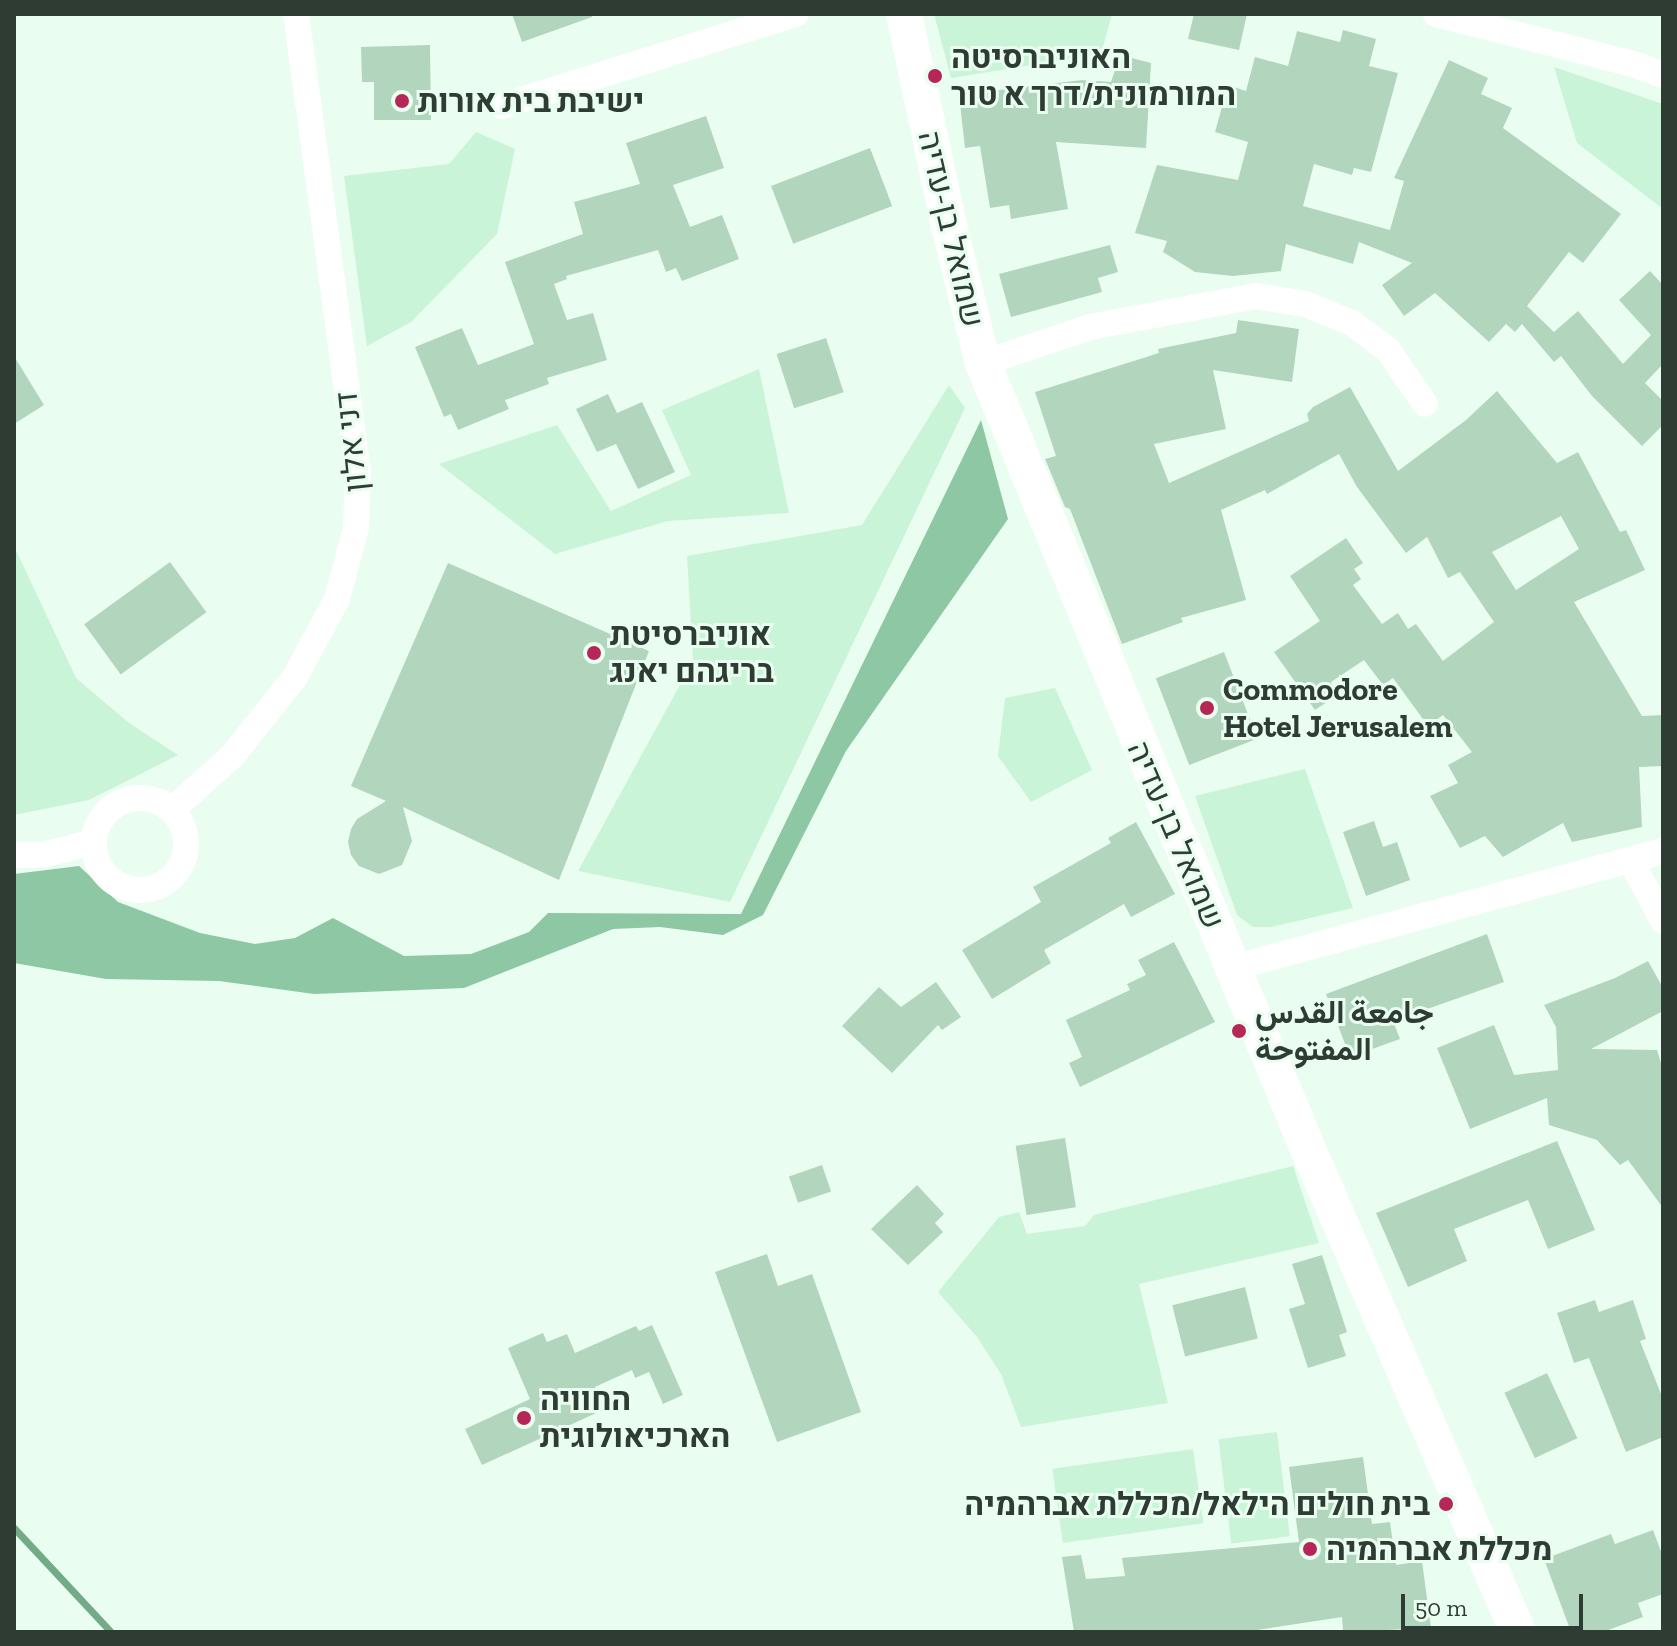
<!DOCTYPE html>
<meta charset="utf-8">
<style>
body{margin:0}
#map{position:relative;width:1677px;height:1646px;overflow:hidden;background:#e9fef0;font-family:"Zilla Slab",Vazirmatn,Heebo,serif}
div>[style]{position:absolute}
.green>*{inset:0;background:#c9f4d7;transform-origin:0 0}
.forest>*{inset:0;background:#8ec7a3}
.stream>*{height:7px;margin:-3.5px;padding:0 3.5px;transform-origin:3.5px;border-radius:3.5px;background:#73aa87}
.building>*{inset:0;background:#b2d5be;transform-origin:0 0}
.street>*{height:26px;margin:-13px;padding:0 13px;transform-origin:13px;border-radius:13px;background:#fff}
.street>.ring{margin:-13px;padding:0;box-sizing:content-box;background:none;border:26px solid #fff;border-radius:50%}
.secondary>*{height:36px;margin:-18px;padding:0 18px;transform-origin:18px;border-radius:18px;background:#fff}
.dots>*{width:22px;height:22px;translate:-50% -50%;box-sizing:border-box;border:4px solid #e9fef0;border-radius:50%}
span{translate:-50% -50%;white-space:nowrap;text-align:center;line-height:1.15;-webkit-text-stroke:6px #e9fef0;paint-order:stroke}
.poi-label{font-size:32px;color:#2e3c33;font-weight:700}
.left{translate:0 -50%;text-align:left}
.right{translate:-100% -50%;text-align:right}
.street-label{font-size:32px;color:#2e3c33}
.frame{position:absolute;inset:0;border:16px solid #2e3c33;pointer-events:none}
.scale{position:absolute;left:1401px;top:1594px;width:182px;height:36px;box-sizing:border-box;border:4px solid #2e3c33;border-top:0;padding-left:10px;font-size:24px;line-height:28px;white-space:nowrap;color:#2e3c33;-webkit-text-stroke:6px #e9fef0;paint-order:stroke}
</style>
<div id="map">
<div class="green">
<i style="clip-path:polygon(934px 14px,1112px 14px,1101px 54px,951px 78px)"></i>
<i style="clip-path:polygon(1554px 67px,1663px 104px,1663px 209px,1577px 143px)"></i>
<i style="clip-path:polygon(476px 132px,515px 149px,497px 234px,411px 322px,367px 346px,344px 176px,449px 164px)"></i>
<i style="clip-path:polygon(759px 369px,789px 513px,668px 521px,555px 554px,439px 464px,557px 425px,611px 511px,691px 475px,662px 410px)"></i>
<i style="clip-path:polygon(949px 385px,965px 408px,730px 902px,578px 871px,693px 661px,687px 556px,862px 525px)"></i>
<i style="clip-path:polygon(14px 546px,76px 678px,129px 723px,178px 755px,89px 800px,14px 815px)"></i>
<i style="clip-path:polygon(1055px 688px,1092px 770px,1031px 802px,998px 756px,1005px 698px)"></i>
<i style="clip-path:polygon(1305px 769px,1353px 908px,1271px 927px,1253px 927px,1237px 915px,1195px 796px)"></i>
<i style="clip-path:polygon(1293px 1166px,1319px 1243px,1139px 1284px,1168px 1403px,1021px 1427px,1001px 1374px,977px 1337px,938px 1292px,999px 1217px,1019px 1212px,1027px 1234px,1085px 1226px,1094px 1215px)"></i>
<i style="left:1277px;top:1432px;width:105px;height:59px;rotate:83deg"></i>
<i style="left:1193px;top:1449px;width:75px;height:142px;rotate:82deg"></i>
</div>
<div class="forest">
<i style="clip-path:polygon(981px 420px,1008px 519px,846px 751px,763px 915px,723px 935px,660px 927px,613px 929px,464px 988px,314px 994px,219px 981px,106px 979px,14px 963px,14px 874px,79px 866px,118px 902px,200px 933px,255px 944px,295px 938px,333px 918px,404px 956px,471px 954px,529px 932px,548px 913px,741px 914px)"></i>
</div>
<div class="stream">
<i style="left:14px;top:1528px;width:142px;rotate:47deg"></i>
</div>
<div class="building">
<i style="clip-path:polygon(512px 14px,592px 14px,592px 17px,522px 42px)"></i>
<i style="clip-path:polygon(1194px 14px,1247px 14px,1239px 50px,1188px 39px)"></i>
<i style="clip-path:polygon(1343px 30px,1376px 39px,1369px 66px,1398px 73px,1371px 172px,1354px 168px,1352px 175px,1314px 164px,1303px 206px,1390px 230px,1404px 181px,1394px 178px,1449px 60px,1488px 78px,1481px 94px,1512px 108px,1503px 128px,1621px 214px,1583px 263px,1569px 252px,1527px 306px,1554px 332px,1578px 311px,1623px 364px,1651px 335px,1619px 300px,1650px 271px,1663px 285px,1663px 364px,1645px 383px,1663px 401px,1663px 425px,1642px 446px,1592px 396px,1561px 356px,1554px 362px,1522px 324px,1515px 332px,1506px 324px,1489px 342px,1435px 293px,1404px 316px,1382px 285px,1412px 263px,1359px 242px,1353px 264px,1286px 244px,1281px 271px,1233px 276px,1195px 272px,1163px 252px,1167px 241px,1135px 233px,1157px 165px,1238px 180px,1248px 142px,1215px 132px,1228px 85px,1246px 91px,1255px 57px,1288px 66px,1297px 31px,1340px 42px)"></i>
<i style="clip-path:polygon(430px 45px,431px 120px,374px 120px,374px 82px,362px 82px,361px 47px)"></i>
<i style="clip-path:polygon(1120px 55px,1151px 63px,1146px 148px,1056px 142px,1068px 209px,1011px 219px,1009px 205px,990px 208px,980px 146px,965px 148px,959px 95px,1082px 80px,1111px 82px)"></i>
<i style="clip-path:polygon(706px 116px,724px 168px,673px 185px,690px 227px,722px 215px,739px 259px,682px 281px,676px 268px,666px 272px,658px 250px,566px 276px,567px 279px,554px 284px,567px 320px,593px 313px,607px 360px,547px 378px,549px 384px,505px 400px,509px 409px,458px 430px,451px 414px,444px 417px,415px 347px,462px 328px,478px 365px,534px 344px,505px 262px,583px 234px,574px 202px,640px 184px,626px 143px)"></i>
<i style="left:870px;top:148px;width:62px;height:106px;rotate:69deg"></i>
<i style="clip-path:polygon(1110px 245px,1118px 272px,1098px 278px,1102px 292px,1011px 317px,999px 274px)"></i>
<i style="clip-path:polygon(evenodd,1238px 320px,1299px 329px,1292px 382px,1213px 370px,1226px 429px,1154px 444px,1169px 483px,1309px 421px,1307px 414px,1313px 407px,1350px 387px,1398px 471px,1466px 420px,1497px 391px,1557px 463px,1578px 452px,1620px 532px,1626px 530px,1645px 570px,1574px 602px,1642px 716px,1663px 715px,1663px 766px,1639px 767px,1642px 827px,1572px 842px,1563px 823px,1503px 857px,1485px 836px,1460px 848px,1430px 796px,1458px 783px,1448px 765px,1472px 752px,1443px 715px,1428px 726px,1393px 678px,1383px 685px,1364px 660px,1331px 682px,1339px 694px,1315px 710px,1274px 652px,1320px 621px,1290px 576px,1346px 538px,1363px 563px,1354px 569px,1361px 579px,1353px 585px,1382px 624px,1398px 613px,1408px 629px,1416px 624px,1443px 661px,1494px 622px,1460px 572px,1448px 578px,1427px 537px,1406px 553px,1357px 487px,1339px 454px,1267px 494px,1265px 490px,1221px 510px,1246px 600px,1181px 618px,1183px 622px,1122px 644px,1070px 509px,1065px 507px,1045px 459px,1056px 456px,1035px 392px,1159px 353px,1158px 349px,1236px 333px,1238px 320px,1561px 516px,1579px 549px,1516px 590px,1492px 552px,1561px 516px)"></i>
<i style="left:826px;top:338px;width:57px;height:52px;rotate:72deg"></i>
<i style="clip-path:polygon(14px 356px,44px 405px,14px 424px)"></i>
<i style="clip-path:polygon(608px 394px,617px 413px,642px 402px,675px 472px,638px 489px,616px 444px,597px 452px,576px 409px)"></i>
<i style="left:170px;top:562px;width:62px;height:106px;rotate:54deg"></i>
<i style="clip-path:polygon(448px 563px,649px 651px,559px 880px,403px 807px,412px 841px,402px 865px,379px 874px,359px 866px,351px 855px,348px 842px,351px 829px,357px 819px,386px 801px,351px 786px)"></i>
<i style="left:1224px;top:652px;width:93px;height:73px;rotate:69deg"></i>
<i style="clip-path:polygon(1374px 821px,1383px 847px,1397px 842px,1410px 880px,1366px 896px,1343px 832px)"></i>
<i style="clip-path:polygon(1136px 822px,1175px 894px,1131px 917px,1124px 904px,1044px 950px,1051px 963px,992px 999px,962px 950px,1041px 902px,1033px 887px,1111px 843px,1108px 838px)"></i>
<i style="clip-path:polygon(1487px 934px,1504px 982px,1393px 1021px,1400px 1039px,1350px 1057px,1326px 994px)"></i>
<i style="clip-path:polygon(1174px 942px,1215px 1022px,1080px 1087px,1069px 1063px,1082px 1057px,1066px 1020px,1130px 990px,1127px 984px,1146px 975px,1138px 960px)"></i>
<i style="clip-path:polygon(1648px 961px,1663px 988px,1663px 1011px,1591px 1049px,1657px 1050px,1663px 1070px,1663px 1208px,1628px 1160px,1620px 1165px,1597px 1140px,1549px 1125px,1547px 1098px,1470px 1129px,1437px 1048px,1494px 1025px,1514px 1075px,1558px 1070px,1556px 1027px,1544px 1005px,1615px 978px)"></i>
<i style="clip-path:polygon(936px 982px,961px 1017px,942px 1030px,938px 1025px,892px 1073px,842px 1026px,879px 987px,901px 1007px)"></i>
<i style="left:1065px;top:1138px;width:70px;height:50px;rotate:81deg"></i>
<i style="clip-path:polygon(1557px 1141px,1595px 1230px,1548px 1249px,1528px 1200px,1454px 1229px,1467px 1261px,1408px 1287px,1376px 1213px)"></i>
<i style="left:822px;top:1165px;width:28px;height:35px;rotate:71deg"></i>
<i style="clip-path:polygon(917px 1185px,944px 1214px,935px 1223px,943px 1232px,908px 1265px,871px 1229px)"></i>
<i style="clip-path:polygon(767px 1254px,778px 1286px,812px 1274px,861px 1412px,777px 1442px,715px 1272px)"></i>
<i style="clip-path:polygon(1322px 1255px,1347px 1332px,1339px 1335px,1346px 1356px,1308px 1368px,1289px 1309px,1305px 1304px,1292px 1264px)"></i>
<i style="left:1245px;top:1287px;width:53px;height:75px;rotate:76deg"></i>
<i style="clip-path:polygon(1595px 1300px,1599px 1312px,1633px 1300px,1646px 1339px,1640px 1341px,1663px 1399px,1663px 1437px,1626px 1452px,1589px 1358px,1574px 1363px,1557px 1313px)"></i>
<i style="clip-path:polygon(652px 1325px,683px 1395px,663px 1404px,649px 1372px,635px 1378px,632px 1370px,595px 1387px,605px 1409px,482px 1465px,465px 1429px,530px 1399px,508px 1348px,543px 1333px,547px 1342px,567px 1334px,575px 1353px,636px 1326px,639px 1331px)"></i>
<i style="left:1547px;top:1373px;width:72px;height:47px;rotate:65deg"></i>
<i style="clip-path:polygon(1363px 1457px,1372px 1524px,1390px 1522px,1396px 1565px,1422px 1561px,1431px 1628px,1343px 1632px,1342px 1617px,1244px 1632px,1074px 1632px,1062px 1557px,1081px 1555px,1086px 1579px,1125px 1576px,1122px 1558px,1299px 1542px,1289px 1467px)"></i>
<i style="clip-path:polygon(1653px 1530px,1663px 1557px,1663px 1594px,1638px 1603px,1643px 1617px,1603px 1632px,1571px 1632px,1544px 1559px,1611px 1534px,1615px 1544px)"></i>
</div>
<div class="street">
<i style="left:1436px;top:14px;width:204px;rotate:14.2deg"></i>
<i style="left:1634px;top:64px;width:31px;rotate:21deg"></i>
<i style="left:502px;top:106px;width:308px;rotate:-17.4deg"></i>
<i style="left:983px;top:363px;width:113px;rotate:-18.6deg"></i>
<i style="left:1090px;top:327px;width:169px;rotate:-10.6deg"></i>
<i style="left:1256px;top:296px;width:50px;rotate:9.3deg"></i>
<i style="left:1305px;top:304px;width:51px;rotate:22deg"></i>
<i style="left:1352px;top:323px;width:45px;rotate:36.9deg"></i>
<i style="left:1388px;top:350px;width:65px;rotate:55.6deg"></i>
<i class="ring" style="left:94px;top:798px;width:66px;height:66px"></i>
<i style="left:172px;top:810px;width:82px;rotate:-42deg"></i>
<i style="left:233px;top:755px;width:100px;rotate:-51.5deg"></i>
<i style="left:295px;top:677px;width:89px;rotate:-61.7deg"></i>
<i style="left:337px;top:599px;width:73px;rotate:-75deg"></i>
<i style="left:356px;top:528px;width:56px;rotate:-88deg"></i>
<i style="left:358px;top:472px;width:462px;rotate:-97.7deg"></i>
<i style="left:14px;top:855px;width:28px"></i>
<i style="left:42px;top:855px;width:54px;rotate:-14deg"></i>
<i style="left:1631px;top:861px;width:68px;rotate:61.9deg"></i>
<i style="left:1232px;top:968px;width:447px;rotate:-15.2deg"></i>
</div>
<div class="secondary">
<i style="left:904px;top:14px;width:217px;rotate:78deg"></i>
<i style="left:949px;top:226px;width:141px;rotate:76.1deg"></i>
<i style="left:983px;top:363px;width:851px;rotate:67.54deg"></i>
<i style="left:1308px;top:1149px;width:527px;rotate:66.5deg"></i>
</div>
<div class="dots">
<i style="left:935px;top:76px;background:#b62758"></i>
<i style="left:402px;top:101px;background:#b62758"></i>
<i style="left:594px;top:653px;background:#b62758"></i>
<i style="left:1207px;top:708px;background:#b62758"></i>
<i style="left:1239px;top:1031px;background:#b62758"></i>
<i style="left:524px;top:1418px;background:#b62758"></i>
<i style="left:1446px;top:1504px;background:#b62758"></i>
<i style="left:1310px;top:1549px;background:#b62758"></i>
</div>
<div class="poi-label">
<span class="left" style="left:951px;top:76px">האוניברסיטה<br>המורמונית/דרך א טור</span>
<span class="left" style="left:418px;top:101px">ישיבת בית אורות</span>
<span class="left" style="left:610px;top:653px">אוניברסיטת<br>בריגהם יאנג</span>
<span class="left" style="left:1223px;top:708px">Commodore<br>Hotel Jerusalem</span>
<span class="left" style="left:1255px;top:1031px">جامعة القدس<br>المفتوحة</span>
<span class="left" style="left:540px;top:1418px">החוויה<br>הארכיאולוגית</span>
<span class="right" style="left:1430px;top:1504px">בית חולים הילאל/מכללת אברהמיה</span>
<span class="left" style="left:1326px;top:1549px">מכללת אברהמיה</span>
</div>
<div class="street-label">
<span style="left:951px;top:229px;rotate:77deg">שמואל בן-עדיה</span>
<span style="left:351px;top:442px;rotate:-96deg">דני אלון</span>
<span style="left:1176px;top:835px;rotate:67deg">שמואל בן-עדיה</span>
</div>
<div class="frame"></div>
<div class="scale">50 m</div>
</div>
